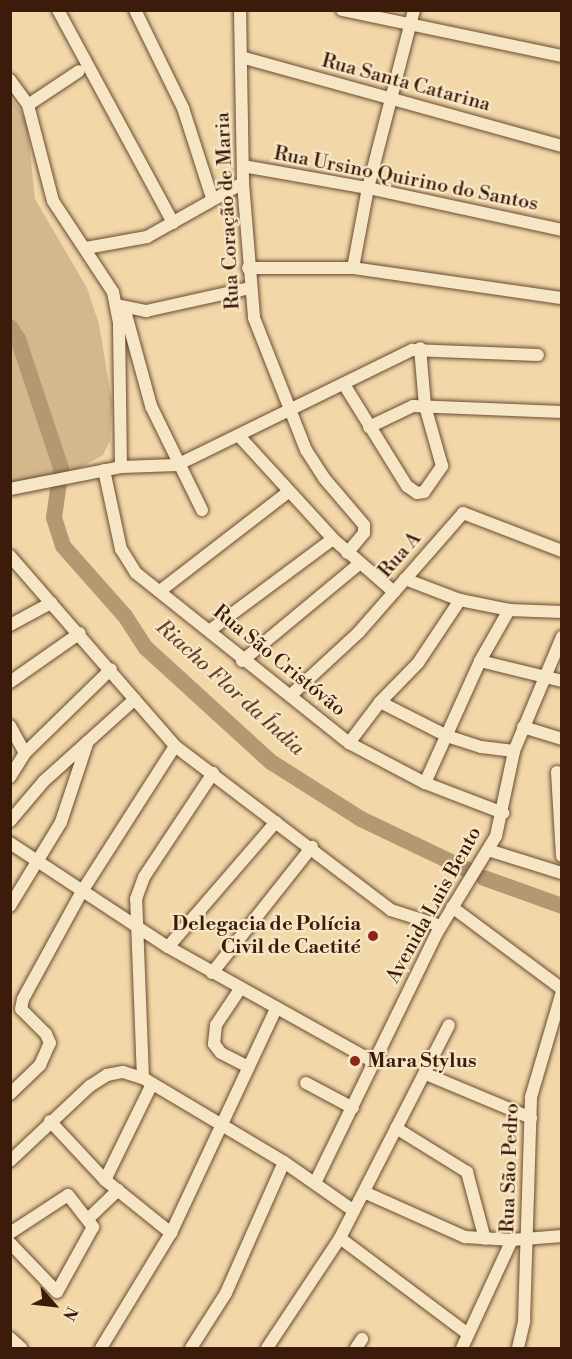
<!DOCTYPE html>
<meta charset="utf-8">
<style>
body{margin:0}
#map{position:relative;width:572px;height:1359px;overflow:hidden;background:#f2d8a8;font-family:"Libre Bodoni",serif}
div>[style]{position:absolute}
.green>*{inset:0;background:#d3b88d}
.river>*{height:16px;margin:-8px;padding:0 8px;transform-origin:8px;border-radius:8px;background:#b49872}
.roads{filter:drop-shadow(0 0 2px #6a4a32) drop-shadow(0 0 2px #6a4a32)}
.minor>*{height:12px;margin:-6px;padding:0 6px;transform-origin:6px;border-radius:6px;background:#f7e6c6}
.dots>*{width:16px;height:16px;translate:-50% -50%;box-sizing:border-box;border:3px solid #f7e6c6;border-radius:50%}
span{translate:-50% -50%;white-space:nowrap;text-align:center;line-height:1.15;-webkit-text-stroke:4.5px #f7e6c6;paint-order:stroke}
.street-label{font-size:20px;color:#3c1b0a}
.poi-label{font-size:20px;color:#3c1b0a;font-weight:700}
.right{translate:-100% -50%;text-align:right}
.left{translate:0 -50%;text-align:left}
.water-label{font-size:21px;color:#66472e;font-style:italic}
.frame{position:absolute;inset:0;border:12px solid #3c1b0a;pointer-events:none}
.north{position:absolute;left:24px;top:1275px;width:60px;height:60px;-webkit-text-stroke:4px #f7e6c6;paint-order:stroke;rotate:118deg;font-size:16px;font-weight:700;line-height:24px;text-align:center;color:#3c1b0a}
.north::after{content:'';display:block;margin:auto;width:21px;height:27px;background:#3c1b0a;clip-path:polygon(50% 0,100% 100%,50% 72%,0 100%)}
</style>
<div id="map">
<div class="green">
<i style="clip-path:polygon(10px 96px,27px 120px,35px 199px,87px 288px,99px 324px,112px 402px,110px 441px,103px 455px,72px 472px,16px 482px,10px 482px)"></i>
</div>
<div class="river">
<i style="left:10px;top:327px;width:14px;rotate:56deg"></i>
<i style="left:18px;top:339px;width:136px;rotate:71.6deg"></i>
<i style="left:61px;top:468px;width:50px;rotate:98deg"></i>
<i style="left:54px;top:518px;width:29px;rotate:72deg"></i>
<i style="left:63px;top:546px;width:94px;rotate:48.5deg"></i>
<i style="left:125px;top:616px;width:38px;rotate:57deg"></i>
<i style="left:146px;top:648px;width:169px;rotate:42.4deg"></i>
<i style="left:271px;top:762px;width:107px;rotate:32.3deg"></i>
<i style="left:361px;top:819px;width:119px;rotate:25.5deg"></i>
<i style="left:484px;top:878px;width:83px;rotate:19.7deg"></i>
</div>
<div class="roads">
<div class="minor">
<i style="left:58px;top:10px;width:242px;rotate:61.6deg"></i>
<i style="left:135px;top:10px;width:109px;rotate:63.9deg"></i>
<i style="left:183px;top:108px;width:95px;rotate:72.1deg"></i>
<i style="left:240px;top:10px;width:173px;rotate:89deg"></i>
<i style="left:243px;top:183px;width:135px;rotate:85.3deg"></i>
<i style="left:254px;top:318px;width:142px;rotate:68.5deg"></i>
<i style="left:306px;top:450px;width:33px;rotate:57deg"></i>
<i style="left:324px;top:478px;width:62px;rotate:49.6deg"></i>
<i style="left:364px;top:525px;width:8px;rotate:90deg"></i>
<i style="left:364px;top:533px;width:26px;rotate:130deg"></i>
<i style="left:342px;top:10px;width:225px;rotate:11.8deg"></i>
<i style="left:241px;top:57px;width:333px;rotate:15.5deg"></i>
<i style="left:10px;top:80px;width:31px;rotate:54deg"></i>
<i style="left:28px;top:105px;width:99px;rotate:75.4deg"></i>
<i style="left:53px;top:201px;width:109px;rotate:56.6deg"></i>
<i style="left:113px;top:292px;width:33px;rotate:79deg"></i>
<i style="left:119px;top:324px;width:143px;rotate:89.2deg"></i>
<i style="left:28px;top:105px;width:61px;rotate:-33.7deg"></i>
<i style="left:243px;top:166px;width:127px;rotate:10deg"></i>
<i style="left:368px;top:188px;width:198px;rotate:12.2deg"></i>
<i style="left:86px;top:248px;width:62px;rotate:-10.2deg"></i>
<i style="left:147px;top:237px;width:110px;rotate:-29.4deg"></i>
<i style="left:248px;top:268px;width:105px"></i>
<i style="left:353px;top:268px;width:211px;rotate:8.2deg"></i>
<i style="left:353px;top:268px;width:81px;rotate:-79.4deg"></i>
<i style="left:368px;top:188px;width:184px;rotate:-75.5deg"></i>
<i style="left:117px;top:305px;width:30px;rotate:12deg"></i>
<i style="left:146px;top:311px;width:107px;rotate:-12.5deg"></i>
<i style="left:124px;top:307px;width:103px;rotate:74.7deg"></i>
<i style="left:151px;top:406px;width:116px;rotate:63.9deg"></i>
<i style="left:345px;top:386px;width:118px;rotate:58.2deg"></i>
<i style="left:407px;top:486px;width:12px;rotate:35deg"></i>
<i style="left:417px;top:493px;width:7px;rotate:-8deg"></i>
<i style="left:424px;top:492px;width:32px;rotate:-55deg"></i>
<i style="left:442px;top:466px;width:62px;rotate:-105.8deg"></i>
<i style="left:425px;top:406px;width:58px;rotate:-94.9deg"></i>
<i style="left:369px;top:427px;width:49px;rotate:-25.5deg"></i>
<i style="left:413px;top:406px;width:149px;rotate:2.3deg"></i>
<i style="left:240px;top:437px;width:138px;rotate:47.6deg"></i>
<i style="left:333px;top:539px;width:81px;rotate:41deg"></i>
<i style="left:104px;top:470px;width:81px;rotate:77.9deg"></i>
<i style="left:121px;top:549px;width:28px;rotate:58deg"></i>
<i style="left:136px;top:573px;width:273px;rotate:38.6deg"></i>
<i style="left:349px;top:743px;width:86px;rotate:27.8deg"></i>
<i style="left:425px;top:783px;width:84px;rotate:21deg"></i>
<i style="left:10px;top:489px;width:113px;rotate:-11.2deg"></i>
<i style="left:121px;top:467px;width:56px;rotate:-2deg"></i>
<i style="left:177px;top:465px;width:262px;rotate:-26.1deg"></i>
<i style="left:412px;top:350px;width:126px;rotate:2.3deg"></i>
<i style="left:10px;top:556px;width:252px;rotate:49deg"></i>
<i style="left:175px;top:746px;width:271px;rotate:37.2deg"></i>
<i style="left:391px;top:910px;width:52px;rotate:17.7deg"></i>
<i style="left:405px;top:579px;width:59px;rotate:20.9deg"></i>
<i style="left:460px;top:600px;width:50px;rotate:11.5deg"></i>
<i style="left:509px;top:610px;width:53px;rotate:2.2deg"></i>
<i style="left:160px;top:591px;width:162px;rotate:-37.7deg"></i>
<i style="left:10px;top:625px;width:47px;rotate:-28.2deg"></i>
<i style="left:209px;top:631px;width:154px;rotate:-36.6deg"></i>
<i style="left:242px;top:661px;width:153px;rotate:-39.7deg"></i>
<i style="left:480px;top:661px;width:84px;rotate:13.7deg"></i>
<i style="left:10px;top:682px;width:85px;rotate:-35deg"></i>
<i style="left:291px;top:695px;width:93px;rotate:-42.8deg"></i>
<i style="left:359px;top:632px;width:158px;rotate:-48.8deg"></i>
<i style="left:463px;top:513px;width:106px;rotate:21deg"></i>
<i style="left:380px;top:702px;width:75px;rotate:26.9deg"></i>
<i style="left:447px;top:736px;width:36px;rotate:18deg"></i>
<i style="left:481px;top:747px;width:33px;rotate:7deg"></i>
<i style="left:10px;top:726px;width:31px;rotate:61deg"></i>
<i style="left:523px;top:727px;width:41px;rotate:17.1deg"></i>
<i style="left:349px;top:743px;width:51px;rotate:-52.9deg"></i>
<i style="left:380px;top:702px;width:54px;rotate:-45.7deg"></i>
<i style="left:418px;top:663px;width:76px;rotate:-56.3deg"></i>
<i style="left:557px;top:772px;width:84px;rotate:86.6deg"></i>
<i style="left:10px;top:777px;width:28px;rotate:-58deg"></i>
<i style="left:25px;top:753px;width:120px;rotate:-44.3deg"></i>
<i style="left:425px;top:783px;width:134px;rotate:-65.7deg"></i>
<i style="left:480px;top:661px;width:59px;rotate:-60.4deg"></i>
<i style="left:10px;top:821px;width:52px;rotate:-49.6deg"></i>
<i style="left:44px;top:781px;width:122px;rotate:-42deg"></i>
<i style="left:10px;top:843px;width:189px;rotate:33.4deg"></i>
<i style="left:168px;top:947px;width:236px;rotate:29.2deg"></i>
<i style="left:488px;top:850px;width:77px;rotate:17.3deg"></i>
<i style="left:10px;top:906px;width:98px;rotate:-58.7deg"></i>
<i style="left:61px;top:822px;width:85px;rotate:-71.6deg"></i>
<i style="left:452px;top:907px;width:137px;rotate:36.7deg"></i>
<i style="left:168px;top:947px;width:165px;rotate:-49.2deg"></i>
<i style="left:212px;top:973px;width:161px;rotate:-51.6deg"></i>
<i style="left:240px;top:989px;width:43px;rotate:123.7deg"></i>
<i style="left:216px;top:1025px;width:19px;rotate:96deg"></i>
<i style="left:214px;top:1044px;width:11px;rotate:52deg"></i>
<i style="left:221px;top:1053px;width:31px;rotate:27deg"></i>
<i style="left:426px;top:1074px;width:114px;rotate:22.7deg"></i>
<i style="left:143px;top:1078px;width:179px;rotate:-92.2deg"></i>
<i style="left:136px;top:899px;width:23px;rotate:-70deg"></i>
<i style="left:144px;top:877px;width:125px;rotate:-56.4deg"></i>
<i style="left:306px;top:1083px;width:53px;rotate:28deg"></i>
<i style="left:10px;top:1094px;width:42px;rotate:-44deg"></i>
<i style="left:40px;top:1065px;width:24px;rotate:-66deg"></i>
<i style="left:50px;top:1043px;width:10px;rotate:-114deg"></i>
<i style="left:46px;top:1034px;width:35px;rotate:-135deg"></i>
<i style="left:21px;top:1009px;width:10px;rotate:-79deg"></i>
<i style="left:23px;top:999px;width:121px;rotate:-61.3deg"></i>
<i style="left:81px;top:893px;width:174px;rotate:-57.4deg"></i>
<i style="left:50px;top:1121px;width:81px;rotate:47deg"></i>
<i style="left:105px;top:1180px;width:85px;rotate:38.8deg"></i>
<i style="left:396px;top:1128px;width:84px;rotate:31.8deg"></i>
<i style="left:467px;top:1172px;width:69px;rotate:75deg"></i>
<i style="left:10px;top:1161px;width:110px;rotate:-43.2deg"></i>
<i style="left:90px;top:1086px;width:20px;rotate:-33deg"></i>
<i style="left:107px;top:1075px;width:16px;rotate:-11deg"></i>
<i style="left:123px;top:1072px;width:21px;rotate:17deg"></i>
<i style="left:143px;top:1078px;width:164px;rotate:30.8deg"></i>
<i style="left:284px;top:1162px;width:85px;rotate:35deg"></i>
<i style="left:105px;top:1180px;width:107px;rotate:-63.9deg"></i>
<i style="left:315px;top:1183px;width:278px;rotate:-64deg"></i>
<i style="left:437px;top:933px;width:114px;rotate:-58.7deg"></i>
<i style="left:496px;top:836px;width:87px;rotate:-78deg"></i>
<i style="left:514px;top:751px;width:124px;rotate:-67.2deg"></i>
<i style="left:364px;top:1192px;width:111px;rotate:24deg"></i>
<i style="left:465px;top:1237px;width:47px;rotate:3.7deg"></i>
<i style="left:512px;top:1240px;width:50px;rotate:-4.6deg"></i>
<i style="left:88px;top:1219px;width:42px;rotate:-44deg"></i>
<i style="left:10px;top:1233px;width:69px;rotate:-33.2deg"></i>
<i style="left:68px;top:1195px;width:41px;rotate:52deg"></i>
<i style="left:93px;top:1227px;width:74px;rotate:119deg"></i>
<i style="left:57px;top:1292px;width:68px;rotate:-133.8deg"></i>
<i style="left:340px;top:1238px;width:160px;rotate:36.9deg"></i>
<i style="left:10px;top:1338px;width:15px;rotate:42deg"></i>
<i style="left:101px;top:1348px;width:135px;rotate:-58.7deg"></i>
<i style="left:171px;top:1233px;width:247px;rotate:-64.9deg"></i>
<i style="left:191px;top:1348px;width:65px;rotate:-57.5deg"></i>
<i style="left:226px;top:1293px;width:143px;rotate:-66.1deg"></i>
<i style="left:267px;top:1348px;width:132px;rotate:-56.4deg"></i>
<i style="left:340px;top:1238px;width:239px;rotate:-62.9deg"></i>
<i style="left:356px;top:1348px;width:11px;rotate:-56deg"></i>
<i style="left:462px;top:1348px;width:119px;rotate:-65.2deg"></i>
<i style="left:518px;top:1348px;width:28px;rotate:-77deg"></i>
<i style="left:524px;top:1321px;width:224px;rotate:-88.2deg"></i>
<i style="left:531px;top:1097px;width:109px;rotate:-73.6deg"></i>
</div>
</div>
<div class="dots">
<i style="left:373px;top:936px;background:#8f2418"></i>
<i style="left:355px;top:1061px;background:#8f2418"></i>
</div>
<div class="street-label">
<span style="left:406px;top:83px;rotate:15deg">Rua Santa Catarina</span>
<span style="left:406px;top:179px;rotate:11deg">Rua Ursino Quirino do Santos</span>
<span style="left:228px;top:211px;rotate:-93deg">Rua Coração de Maria</span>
<span style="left:400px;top:555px;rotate:-49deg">Rua A</span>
<span style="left:279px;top:661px;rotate:39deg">Rua São Cristóvão</span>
<span style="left:434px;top:905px;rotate:-61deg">Avenida Luis Bento</span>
<span style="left:510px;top:1168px;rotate:-88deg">Rua São Pedro</span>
</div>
<div class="poi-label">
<span class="right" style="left:361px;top:936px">Delegacia de Polícia<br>Civil de Caetité</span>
<span class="left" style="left:367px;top:1061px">Mara Stylus</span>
</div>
<div class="water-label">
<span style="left:230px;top:688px;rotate:42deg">Riacho Flor da Índia</span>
</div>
<div class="frame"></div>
<div class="north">N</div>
</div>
